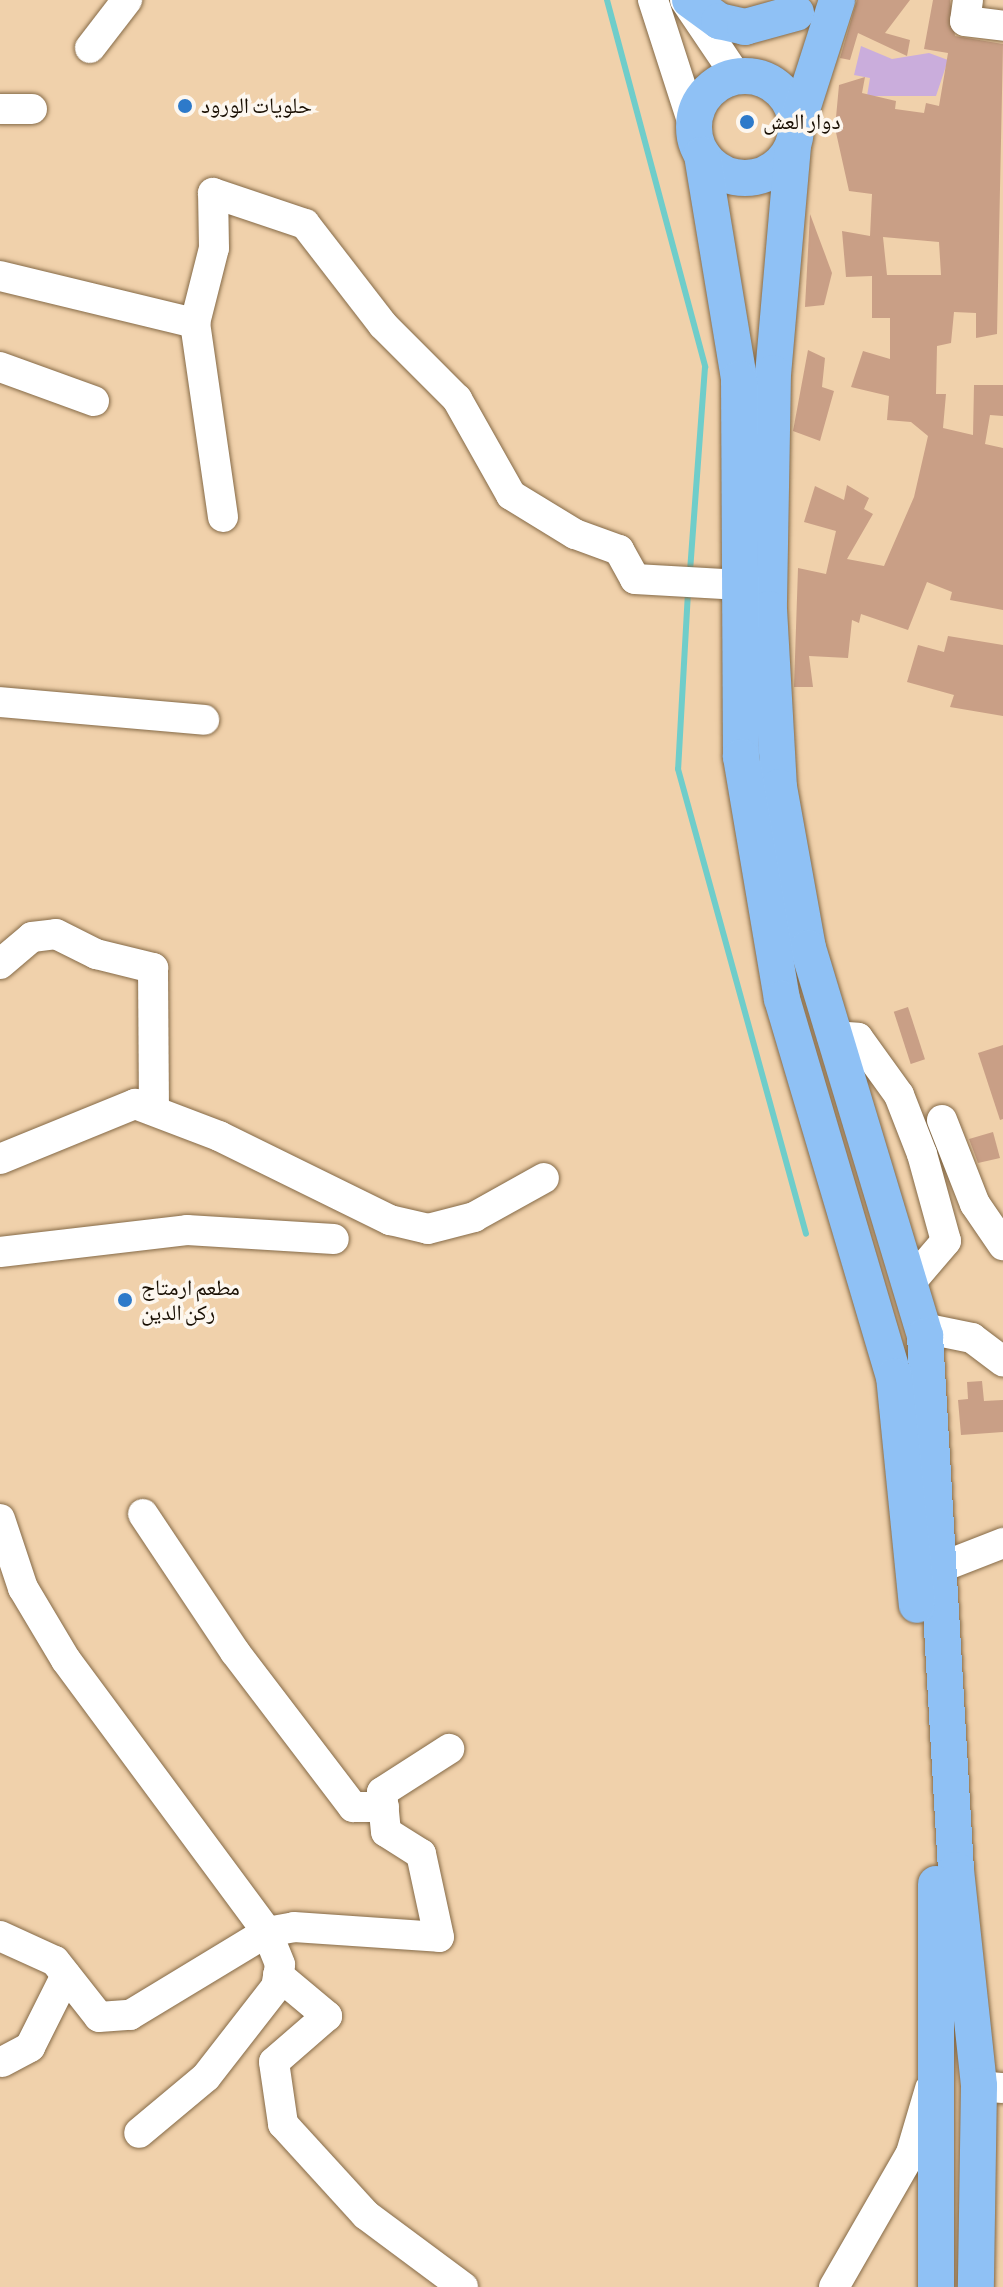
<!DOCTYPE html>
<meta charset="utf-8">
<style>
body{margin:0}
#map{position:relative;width:1003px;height:2287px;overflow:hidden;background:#f0d1ab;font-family:"Asap Condensed","Noto Naskh Arabic",sans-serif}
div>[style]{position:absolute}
.green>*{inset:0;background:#caaddc}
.stream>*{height:6px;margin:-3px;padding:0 3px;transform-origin:3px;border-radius:3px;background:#6fcdca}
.building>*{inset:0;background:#c99f86;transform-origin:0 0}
.roads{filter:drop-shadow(0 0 2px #856a47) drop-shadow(0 0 2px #856a47)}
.minor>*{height:30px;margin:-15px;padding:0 15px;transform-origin:15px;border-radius:15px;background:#fff}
.major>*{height:36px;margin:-18px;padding:0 18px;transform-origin:18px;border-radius:18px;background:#8fc1f5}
.major>.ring{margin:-18px;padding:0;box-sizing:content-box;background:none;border:36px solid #8fc1f5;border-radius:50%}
.dots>*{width:22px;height:22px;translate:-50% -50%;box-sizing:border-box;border:4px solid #fdf7ef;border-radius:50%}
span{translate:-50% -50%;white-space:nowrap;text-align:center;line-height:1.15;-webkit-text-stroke:7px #fdf7ef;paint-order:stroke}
.poi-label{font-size:22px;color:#190f03}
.left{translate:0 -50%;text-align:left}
</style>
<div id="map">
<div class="green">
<i style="clip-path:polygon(861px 46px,892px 59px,929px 53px,948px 60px,936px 96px,867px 96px,870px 78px,854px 75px)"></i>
</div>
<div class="stream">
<i style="left:607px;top:0;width:380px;rotate:75deg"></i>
<i style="left:705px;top:367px;width:207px;rotate:94.2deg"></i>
<i style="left:688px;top:592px;width:177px;rotate:93.2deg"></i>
<i style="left:678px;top:769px;width:482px;rotate:74.6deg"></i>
</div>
<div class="building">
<i style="clip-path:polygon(857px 0,910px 0,885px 33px,910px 40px,907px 56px,858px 33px,850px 60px,840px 58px)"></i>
<i style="clip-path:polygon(evenodd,933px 0,950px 0,955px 36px,1003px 44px,997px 334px,976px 338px,976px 313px,954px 312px,951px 343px,937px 346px,936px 394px,946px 394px,943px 428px,973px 435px,974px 385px,1003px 385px,1003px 416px,990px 415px,985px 444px,1003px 448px,1003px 610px,950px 600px,952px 592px,927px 582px,908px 630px,861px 614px,859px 623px,852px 620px,848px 658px,809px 656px,813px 687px,794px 687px,798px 568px,826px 574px,836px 531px,804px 522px,815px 486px,844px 500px,847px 485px,869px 498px,864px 509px,873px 514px,847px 559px,884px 566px,914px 497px,928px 436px,911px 422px,887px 420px,889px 396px,851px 387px,863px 351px,890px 359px,890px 318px,872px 318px,872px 276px,846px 277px,842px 231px,870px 236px,872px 194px,849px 191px,835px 128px,839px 85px,865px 77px,862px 93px,896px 101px,895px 109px,924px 113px,926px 103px,939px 106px,948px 53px,924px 49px,933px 0,883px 237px,939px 242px,941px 275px,887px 275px,883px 237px)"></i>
<i style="clip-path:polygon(810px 214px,832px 273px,824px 305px,805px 307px)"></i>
<i style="clip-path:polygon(808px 350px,825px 358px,822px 387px,834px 391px,820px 441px,793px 431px)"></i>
<i style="clip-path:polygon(948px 636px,1003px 645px,1003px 716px,950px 707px,954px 695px,907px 682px,918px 645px,944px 652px)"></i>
<i style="left:908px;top:1007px;width:55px;height:15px;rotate:72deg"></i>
<i style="clip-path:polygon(1003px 1045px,1003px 1119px,1000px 1120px,978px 1053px)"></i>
<i style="clip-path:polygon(993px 1132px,1000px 1158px,978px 1163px,969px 1139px)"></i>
<i style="clip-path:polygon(982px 1381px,984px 1401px,1003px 1400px,1003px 1432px,961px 1435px,958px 1400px,968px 1399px,967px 1382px)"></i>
</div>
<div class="roads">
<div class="minor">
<i style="left:653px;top:0;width:133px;rotate:72.1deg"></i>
<i style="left:685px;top:0;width:93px;rotate:56deg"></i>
<i style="left:968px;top:0;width:21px;rotate:98deg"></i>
<i style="left:965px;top:21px;width:38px;rotate:7deg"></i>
<i style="left:90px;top:48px;width:61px;rotate:-52.4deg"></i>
<i style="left:0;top:109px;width:32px"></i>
<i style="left:0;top:276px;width:201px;rotate:13.6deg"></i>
<i style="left:0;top:367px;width:100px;rotate:19.9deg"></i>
<i style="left:223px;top:517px;width:196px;rotate:-98.2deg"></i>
<i style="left:195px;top:323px;width:77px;rotate:-75.8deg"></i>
<i style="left:214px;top:248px;width:55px;rotate:-91deg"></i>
<i style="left:213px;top:193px;width:97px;rotate:18.6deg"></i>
<i style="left:305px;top:224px;width:128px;rotate:52.3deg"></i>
<i style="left:383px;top:325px;width:105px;rotate:45deg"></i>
<i style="left:457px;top:399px;width:110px;rotate:60.6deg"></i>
<i style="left:511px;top:495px;width:75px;rotate:31.4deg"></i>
<i style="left:575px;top:534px;width:47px;rotate:20deg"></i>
<i style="left:619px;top:550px;width:33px;rotate:61deg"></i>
<i style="left:635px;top:579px;width:106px;rotate:3.2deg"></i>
<i style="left:0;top:702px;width:205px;rotate:5deg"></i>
<i style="left:0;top:964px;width:42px;rotate:-40.2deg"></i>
<i style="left:32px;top:937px;width:24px;rotate:-7deg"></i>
<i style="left:56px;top:934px;width:45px;rotate:26.6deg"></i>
<i style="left:96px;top:954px;width:59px;rotate:13.8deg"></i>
<i style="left:153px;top:968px;width:140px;rotate:89.6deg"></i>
<i style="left:832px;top:1036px;width:26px;rotate:4deg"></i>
<i style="left:858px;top:1038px;width:70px;rotate:54.3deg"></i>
<i style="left:899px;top:1095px;width:63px;rotate:68.7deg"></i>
<i style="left:922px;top:1154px;width:90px;rotate:74.6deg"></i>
<i style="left:946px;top:1241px;width:54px;rotate:130.5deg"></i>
<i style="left:942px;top:1120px;width:90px;rotate:68.6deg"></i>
<i style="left:975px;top:1204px;width:50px;rotate:55.7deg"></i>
<i style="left:0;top:1159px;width:146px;rotate:-22.2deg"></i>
<i style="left:135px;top:1104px;width:90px;rotate:20.9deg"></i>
<i style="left:219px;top:1136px;width:191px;rotate:26.2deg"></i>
<i style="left:390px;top:1220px;width:39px;rotate:13deg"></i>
<i style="left:428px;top:1229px;width:48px;rotate:-14.6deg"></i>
<i style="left:474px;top:1217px;width:80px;rotate:-29.1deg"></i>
<i style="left:0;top:1252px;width:188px;rotate:-6.7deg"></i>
<i style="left:187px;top:1230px;width:147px;rotate:3.5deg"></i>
<i style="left:923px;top:1328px;width:50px;rotate:11.5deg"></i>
<i style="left:972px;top:1338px;width:39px;rotate:37deg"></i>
<i style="left:143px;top:1514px;width:166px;rotate:56.3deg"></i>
<i style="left:235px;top:1652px;width:195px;rotate:52.7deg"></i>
<i style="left:353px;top:1807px;width:31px"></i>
<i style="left:0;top:1519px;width:73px;rotate:71.6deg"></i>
<i style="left:23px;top:1588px;width:84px;rotate:59.2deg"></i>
<i style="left:66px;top:1660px;width:338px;rotate:53.5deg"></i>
<i style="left:267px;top:1932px;width:35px;rotate:68deg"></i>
<i style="left:280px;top:1965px;width:22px;rotate:100deg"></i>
<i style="left:276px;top:1987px;width:114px;rotate:127.9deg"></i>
<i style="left:206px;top:2077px;width:87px;rotate:140.1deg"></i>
<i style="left:939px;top:1568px;width:69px;rotate:-21.3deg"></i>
<i style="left:0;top:1936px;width:60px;rotate:24.4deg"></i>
<i style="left:55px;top:1961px;width:71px;rotate:51.8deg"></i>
<i style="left:99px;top:2017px;width:31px;rotate:-4deg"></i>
<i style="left:130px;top:2015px;width:160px;rotate:-31.2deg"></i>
<i style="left:267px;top:1932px;width:27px;rotate:-10deg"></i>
<i style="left:294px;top:1927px;width:145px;rotate:3.9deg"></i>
<i style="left:439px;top:1937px;width:85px;rotate:-102.2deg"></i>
<i style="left:421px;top:1854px;width:41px;rotate:-147.8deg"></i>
<i style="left:386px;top:1832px;width:40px;rotate:-95.7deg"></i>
<i style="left:382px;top:1792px;width:80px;rotate:-32.7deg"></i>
<i style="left:278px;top:1975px;width:64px;rotate:39.9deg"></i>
<i style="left:327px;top:2016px;width:70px;rotate:139deg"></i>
<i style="left:274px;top:2062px;width:63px;rotate:81.7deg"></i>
<i style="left:283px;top:2124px;width:123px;rotate:47.6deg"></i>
<i style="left:366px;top:2215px;width:121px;rotate:36.6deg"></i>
<i style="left:2px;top:2062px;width:32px;rotate:-28deg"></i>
<i style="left:30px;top:2047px;width:80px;rotate:-63.4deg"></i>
<i style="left:979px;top:2086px;width:24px;rotate:5deg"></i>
<i style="left:834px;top:2287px;width:155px;rotate:-60.1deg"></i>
<i style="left:911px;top:2153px;width:67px;rotate:-73.5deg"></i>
</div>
<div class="major">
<i style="left:690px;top:0;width:36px;rotate:36deg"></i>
<i style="left:719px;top:21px;width:27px;rotate:13deg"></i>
<i style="left:745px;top:27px;width:53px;rotate:-15.4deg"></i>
<i class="ring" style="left:694px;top:76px;width:66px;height:66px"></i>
<i style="left:796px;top:128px;width:134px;rotate:-72.2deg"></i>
<i style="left:793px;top:146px;width:228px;rotate:95deg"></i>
<i style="left:773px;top:373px;width:236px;rotate:91deg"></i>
<i style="left:769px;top:609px;width:178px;rotate:86.8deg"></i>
<i style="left:779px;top:787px;width:164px;rotate:79.8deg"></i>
<i style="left:808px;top:948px;width:405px;rotate:73.2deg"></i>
<i style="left:925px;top:1336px;width:535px;rotate:86.68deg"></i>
<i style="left:956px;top:1870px;width:217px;rotate:83.9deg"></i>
<i style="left:979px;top:2086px;width:201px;rotate:90.9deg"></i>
<i style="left:702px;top:155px;width:227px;rotate:80.6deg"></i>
<i style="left:739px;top:379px;width:378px;rotate:89.7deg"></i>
<i style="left:741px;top:757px;width:245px;rotate:80.4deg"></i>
<i style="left:782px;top:999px;width:393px;rotate:73.5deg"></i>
<i style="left:894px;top:1376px;width:230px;rotate:84.3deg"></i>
<i style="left:936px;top:1884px;width:403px;rotate:90deg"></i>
</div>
</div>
<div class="dots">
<i style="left:185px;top:106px;background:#2d7aca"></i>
<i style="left:747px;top:122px;background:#2d7aca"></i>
<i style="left:125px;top:1300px;background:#2d7aca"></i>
</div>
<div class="poi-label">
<span class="left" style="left:201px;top:106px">حلويات الورود</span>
<span class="left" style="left:763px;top:122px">دوار العش</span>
<span class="left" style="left:141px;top:1300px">مطعم ارمتاج<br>ركن الدين</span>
</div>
</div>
